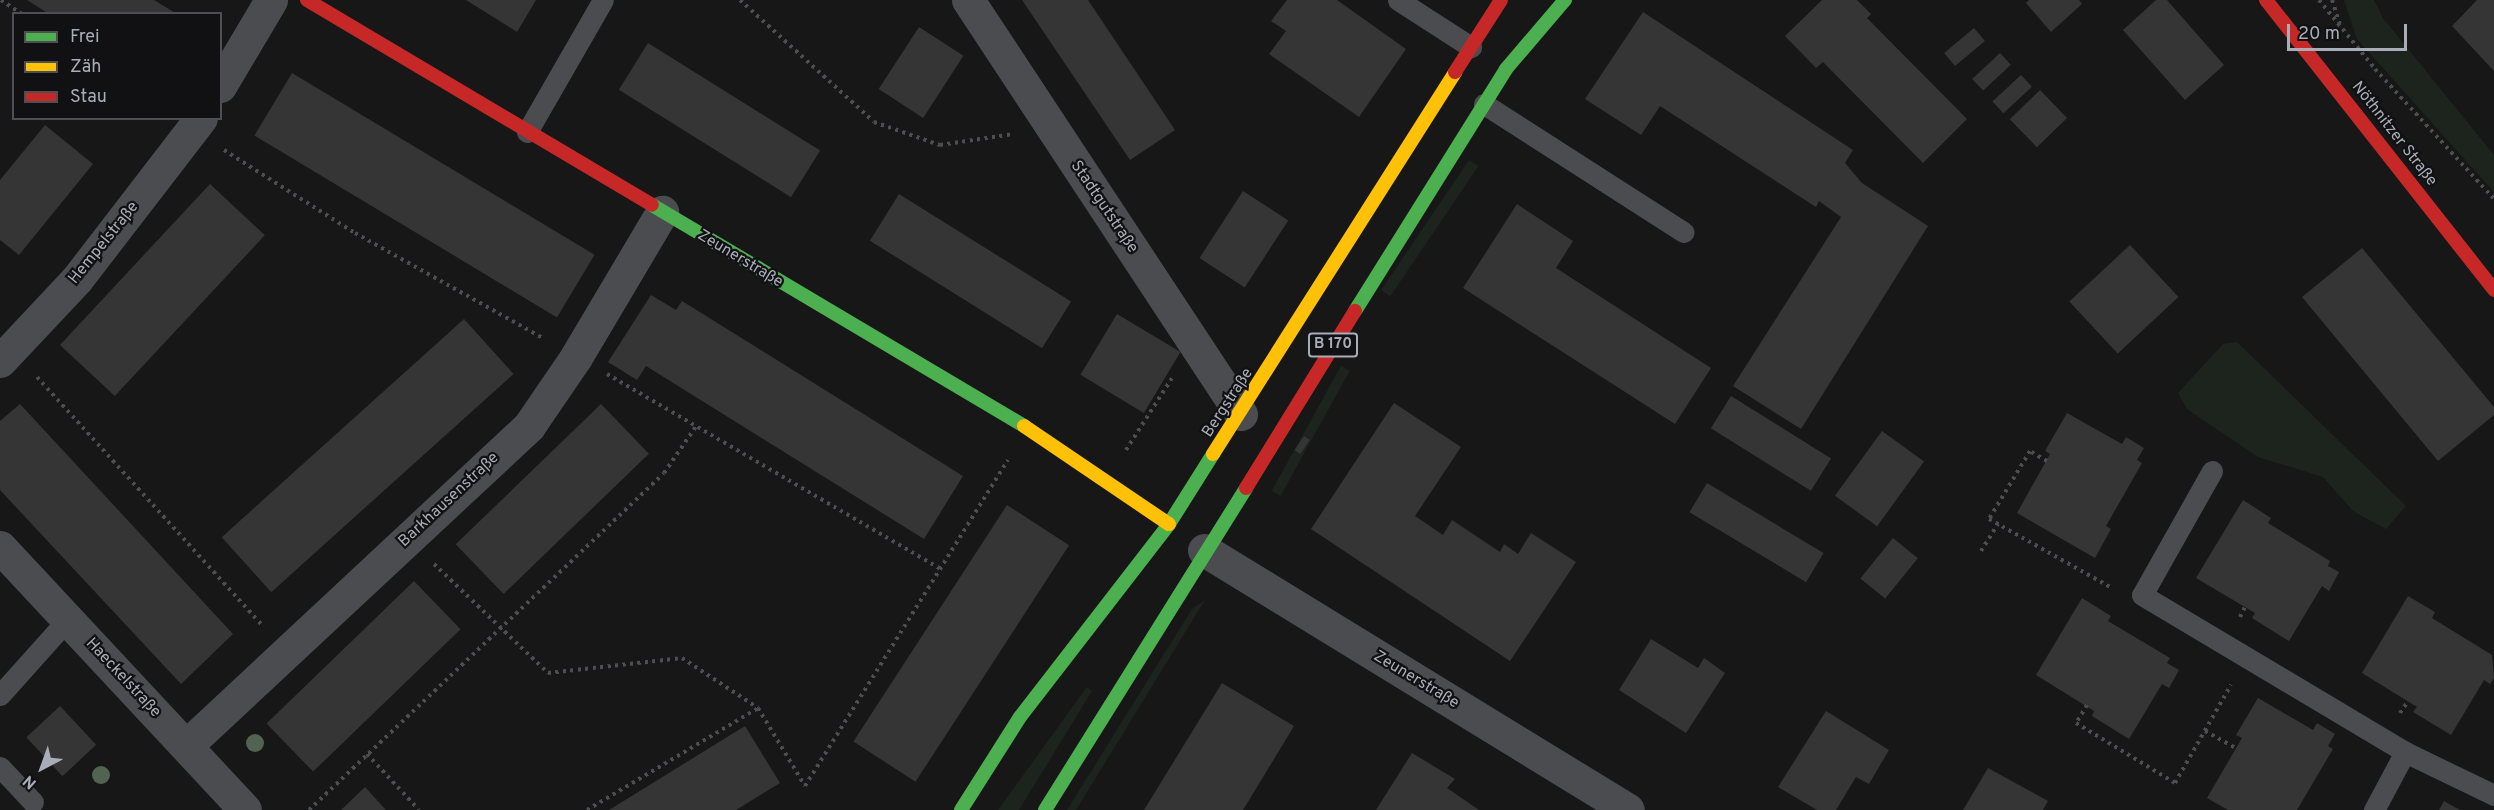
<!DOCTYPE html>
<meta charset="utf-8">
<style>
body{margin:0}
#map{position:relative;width:2494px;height:810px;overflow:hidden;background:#171717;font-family:Overpass,sans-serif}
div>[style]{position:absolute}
.green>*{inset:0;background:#1d241e;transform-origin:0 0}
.building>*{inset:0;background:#353536;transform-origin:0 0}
.path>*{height:4px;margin-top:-2px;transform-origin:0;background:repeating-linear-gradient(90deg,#4d4e52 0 3px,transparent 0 7.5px)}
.lane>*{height:21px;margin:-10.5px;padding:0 10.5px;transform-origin:10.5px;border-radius:10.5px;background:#4b4c50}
.street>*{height:33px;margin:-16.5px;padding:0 16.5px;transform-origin:16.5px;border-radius:16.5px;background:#4b4c50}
.fast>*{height:14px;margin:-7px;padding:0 7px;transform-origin:7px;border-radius:7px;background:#4caf50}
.slow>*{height:14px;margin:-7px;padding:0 7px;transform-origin:7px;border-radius:7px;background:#ffc107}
.jam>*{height:14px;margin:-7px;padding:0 7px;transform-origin:7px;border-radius:7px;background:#c62828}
.trees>*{width:18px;height:18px;margin:-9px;border-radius:50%;background:#506451}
span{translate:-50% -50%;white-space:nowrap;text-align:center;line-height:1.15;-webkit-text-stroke:4.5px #111113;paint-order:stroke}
.shield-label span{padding:2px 4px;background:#111113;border:2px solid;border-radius:4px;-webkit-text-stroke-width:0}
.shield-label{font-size:15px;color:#a8adb8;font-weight:700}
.street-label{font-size:16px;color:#a8adb8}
.legend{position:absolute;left:12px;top:12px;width:210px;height:108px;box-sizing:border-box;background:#111113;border:2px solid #4d4f55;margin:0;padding:8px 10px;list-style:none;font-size:18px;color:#a8adb8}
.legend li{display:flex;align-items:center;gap:12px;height:30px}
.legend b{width:30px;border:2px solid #4d4f55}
.north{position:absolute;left:12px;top:738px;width:60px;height:60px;-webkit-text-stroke:4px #111113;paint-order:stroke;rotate:221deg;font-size:16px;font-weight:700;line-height:24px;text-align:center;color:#a8adb8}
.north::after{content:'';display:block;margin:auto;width:21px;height:27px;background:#a8adb8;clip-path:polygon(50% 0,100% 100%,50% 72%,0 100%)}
.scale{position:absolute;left:2287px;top:24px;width:120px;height:27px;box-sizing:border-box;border:3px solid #a8adb8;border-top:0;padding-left:8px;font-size:18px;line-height:21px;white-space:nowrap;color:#a8adb8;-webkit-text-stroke:4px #111113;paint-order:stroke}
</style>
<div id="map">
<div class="green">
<i style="clip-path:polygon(2344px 0,2374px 0,2383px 18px,2494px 155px,2494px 192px,2357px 39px)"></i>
<i style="left:1469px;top:160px;width:11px;height:157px;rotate:34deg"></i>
<i style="clip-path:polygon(2237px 342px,2406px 506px,2386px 529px,2353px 511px,2323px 477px,2258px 457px,2187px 409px,2178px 393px,2223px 344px)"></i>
<i style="left:1341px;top:366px;width:10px;height:143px;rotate:29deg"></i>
<i style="clip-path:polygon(1205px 600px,1076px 810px,1067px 810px,1192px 609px)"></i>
<i style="clip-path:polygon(1087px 687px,1092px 691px,1019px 810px,998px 810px)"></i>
</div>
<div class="building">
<i style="clip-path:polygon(27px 0,154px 0,177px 14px,49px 14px)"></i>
<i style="clip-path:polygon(466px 0,536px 0,517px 32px)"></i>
<i style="clip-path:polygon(1022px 0,1088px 0,1175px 130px,1130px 160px)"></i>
<i style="clip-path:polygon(1287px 0,1337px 0,1406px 49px,1359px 117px,1269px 54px,1286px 31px,1271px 21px)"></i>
<i style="clip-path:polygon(1822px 0,1857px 0,1871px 14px,1867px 18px,1967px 119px,1923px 163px,1823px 62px,1816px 68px,1785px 36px)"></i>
<i style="clip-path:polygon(2029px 0,2079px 0,2082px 4px,2051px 32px,2026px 3px)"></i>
<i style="clip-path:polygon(2156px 0,2167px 0,2224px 65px,2185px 100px,2123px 30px)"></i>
<i style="clip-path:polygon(2477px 0,2494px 0,2494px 71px,2452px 26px)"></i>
<i style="clip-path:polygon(1643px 12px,1853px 150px,1845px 163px,1862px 183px,1928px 226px,1801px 429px,1733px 386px,1841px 217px,1819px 201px,1816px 207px,1660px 106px,1641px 135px,1585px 99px)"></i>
<i style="left:919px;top:27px;width:53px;height:74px;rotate:33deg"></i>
<i style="left:1974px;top:28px;width:17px;height:39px;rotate:50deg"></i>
<i style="left:648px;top:43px;width:203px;height:55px;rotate:32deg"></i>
<i style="left:2000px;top:53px;width:16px;height:38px;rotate:47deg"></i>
<i style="left:292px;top:73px;width:353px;height:73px;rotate:31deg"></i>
<i style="left:2021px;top:75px;width:16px;height:39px;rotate:47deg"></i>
<i style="left:2040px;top:90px;width:39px;height:42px;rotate:46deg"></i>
<i style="clip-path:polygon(45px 125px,93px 164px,19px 255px,0 240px,0 180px)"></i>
<i style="left:210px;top:184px;width:75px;height:220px;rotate:43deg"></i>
<i style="left:1243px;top:191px;width:54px;height:80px;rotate:33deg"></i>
<i style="left:899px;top:194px;width:203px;height:55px;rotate:32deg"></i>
<i style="clip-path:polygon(1517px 204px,1573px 241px,1556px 268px,1711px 368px,1675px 424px,1463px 288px)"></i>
<i style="left:2130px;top:245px;width:71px;height:83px;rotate:47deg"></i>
<i style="clip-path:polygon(2362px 248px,2494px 407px,2494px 415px,2438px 461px,2302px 297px)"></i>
<i style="clip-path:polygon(651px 295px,676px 310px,682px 301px,963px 476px,924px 539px,646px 366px,637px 380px,608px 362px)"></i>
<i style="left:1117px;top:314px;width:74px;height:71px;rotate:31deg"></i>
<i style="left:464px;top:319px;width:74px;height:326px;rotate:48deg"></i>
<i style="left:1731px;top:396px;width:118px;height:38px;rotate:32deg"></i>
<i style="clip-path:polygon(1394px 403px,1461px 447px,1415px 516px,1443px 535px,1452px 520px,1500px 552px,1504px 544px,1518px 554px,1531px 533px,1576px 562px,1510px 661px,1311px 529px)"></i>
<i style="clip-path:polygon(20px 404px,233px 634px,181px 684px,0 490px,0 421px)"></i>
<i style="left:601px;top:404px;width:69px;height:202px;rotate:46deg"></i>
<i style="clip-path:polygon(2067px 413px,2122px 444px,2126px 437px,2144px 448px,2137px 460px,2142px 463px,2106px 526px,2111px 529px,2095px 558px,2017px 513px,2050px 454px,2045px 451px)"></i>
<i style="left:1882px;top:431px;width:52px;height:80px;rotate:36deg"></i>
<i style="left:1304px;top:436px;width:7px;height:17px;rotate:34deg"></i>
<i style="left:1707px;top:483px;width:136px;height:34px;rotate:31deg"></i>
<i style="clip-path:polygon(2243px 500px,2271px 518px,2268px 523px,2330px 561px,2328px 566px,2339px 572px,2329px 591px,2322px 586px,2289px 641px,2252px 618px,2255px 613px,2196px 578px)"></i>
<i style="left:1007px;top:505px;width:74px;height:282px;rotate:33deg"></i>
<i style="left:1893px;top:538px;width:32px;height:52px;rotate:39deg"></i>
<i style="left:414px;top:581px;width:67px;height:205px;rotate:46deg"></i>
<i style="clip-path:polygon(2408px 596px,2435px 612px,2432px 618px,2492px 655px,2494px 678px,2490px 684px,2484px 680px,2451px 735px,2413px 712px,2417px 707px,2362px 673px)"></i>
<i style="clip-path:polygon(2082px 598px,2111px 616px,2108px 621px,2170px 658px,2167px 663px,2179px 670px,2169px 688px,2162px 684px,2129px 739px,2092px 716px,2094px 711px,2036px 675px)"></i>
<i style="clip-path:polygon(1651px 639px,1698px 668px,1704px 658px,1725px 673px,1686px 733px,1619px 690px)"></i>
<i style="clip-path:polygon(1222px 683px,1294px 726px,1254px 792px,1243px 810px,1144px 810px)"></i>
<i style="clip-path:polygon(2258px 698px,2313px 730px,2317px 723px,2335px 734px,2328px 746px,2333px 749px,2297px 810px,2228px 810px,2207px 798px,2242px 738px,2236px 735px)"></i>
<i style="left:60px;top:706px;width:53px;height:46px;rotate:47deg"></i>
<i style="clip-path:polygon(1826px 711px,1889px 750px,1869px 784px,1856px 777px,1836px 810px,1817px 810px,1778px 787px)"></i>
<i style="clip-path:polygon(745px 726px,780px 783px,736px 810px,609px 810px)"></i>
<i style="clip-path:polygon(1412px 753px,1455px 779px,1447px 788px,1479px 810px,1376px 810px)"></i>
<i style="clip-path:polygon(1988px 768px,2048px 801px,2043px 810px,1963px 810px)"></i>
<i style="clip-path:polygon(365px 787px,386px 810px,341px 810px)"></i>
<i style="clip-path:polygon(2444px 801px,2460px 810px,2439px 810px)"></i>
</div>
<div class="path">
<i style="left:1px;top:0;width:25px;rotate:34deg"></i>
<i style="left:740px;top:0;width:181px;rotate:42.3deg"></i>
<i style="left:874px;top:122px;width:70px;rotate:19.2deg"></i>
<i style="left:940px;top:145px;width:74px;rotate:-8.6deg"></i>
<i style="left:2319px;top:0;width:89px;rotate:50.9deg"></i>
<i style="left:2375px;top:69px;width:176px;rotate:47.5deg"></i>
<i style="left:2332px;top:0;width:25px;rotate:72deg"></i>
<i style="left:224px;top:150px;width:155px;rotate:32.4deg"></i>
<i style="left:355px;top:233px;width:215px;rotate:29.2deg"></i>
<i style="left:607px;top:374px;width:387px;rotate:30.3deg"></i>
<i style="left:37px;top:377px;width:335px;rotate:47.8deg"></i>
<i style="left:1126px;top:450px;width:85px;rotate:-57.4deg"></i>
<i style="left:2047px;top:461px;width:20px;rotate:-150deg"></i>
<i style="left:2030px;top:451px;width:79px;rotate:121.1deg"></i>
<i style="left:1989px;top:519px;width:141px;rotate:29.3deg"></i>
<i style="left:1981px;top:551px;width:32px;rotate:-58deg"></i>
<i style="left:434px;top:564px;width:158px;rotate:43.7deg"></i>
<i style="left:548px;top:673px;width:135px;rotate:-6.4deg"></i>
<i style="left:682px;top:658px;width:91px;rotate:33.3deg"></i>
<i style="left:2240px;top:617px;width:11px;rotate:-63deg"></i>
<i style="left:2087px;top:705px;width:21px;rotate:121deg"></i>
<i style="left:2076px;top:723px;width:116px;rotate:31.2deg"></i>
<i style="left:2175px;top:783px;width:113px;rotate:-60.3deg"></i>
<i style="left:2400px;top:713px;width:14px;rotate:-56deg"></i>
<i style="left:2205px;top:731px;width:35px;rotate:29deg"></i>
<i style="left:367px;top:754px;width:76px;rotate:47.1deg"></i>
<i style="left:309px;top:810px;width:489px;rotate:-43.5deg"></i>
<i style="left:664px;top:473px;width:58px;rotate:-55.5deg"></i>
<i style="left:587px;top:810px;width:199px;rotate:-30.8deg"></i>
<i style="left:758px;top:708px;width:91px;rotate:58.9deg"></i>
<i style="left:805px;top:786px;width:384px;rotate:-58.1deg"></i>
</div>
<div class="lane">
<i style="left:1398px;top:0;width:87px;rotate:32.8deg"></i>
<i style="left:1484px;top:104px;width:237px;rotate:32.7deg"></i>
<i style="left:527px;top:132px;width:152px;rotate:-60.1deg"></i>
<i style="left:2212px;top:471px;width:142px;rotate:119.4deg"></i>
<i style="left:2142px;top:595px;width:306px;rotate:30.8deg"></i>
<i style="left:2405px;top:752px;width:99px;rotate:25.8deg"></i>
<i style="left:0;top:695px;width:102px;rotate:-48.2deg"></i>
<i style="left:0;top:767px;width:48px;rotate:46.7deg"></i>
<i style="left:2374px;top:810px;width:66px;rotate:-61.9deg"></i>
</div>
<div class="street">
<i style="left:968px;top:0;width:496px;rotate:56.6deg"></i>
<i style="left:220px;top:86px;width:100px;rotate:-59.3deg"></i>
<i style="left:0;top:361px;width:112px;rotate:-46.8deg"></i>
<i style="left:77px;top:279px;width:203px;rotate:-52.4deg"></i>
<i style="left:0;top:547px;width:359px;rotate:47deg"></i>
<i style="left:1204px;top:550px;width:497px;rotate:31.5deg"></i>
<i style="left:186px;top:746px;width:469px;rotate:-43deg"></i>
<i style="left:529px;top:426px;width:83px;rotate:-55.7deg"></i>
<i style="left:576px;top:357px;width:169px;rotate:-59.3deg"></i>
</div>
<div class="fast">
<i style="left:652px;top:205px;width:433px;rotate:30.7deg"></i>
<i style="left:1355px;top:311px;width:285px;rotate:-58deg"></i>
<i style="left:1506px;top:69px;width:91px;rotate:-49.5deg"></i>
<i style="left:961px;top:810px;width:110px;rotate:-57.6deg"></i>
<i style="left:1020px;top:717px;width:244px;rotate:-52.3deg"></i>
<i style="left:1169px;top:524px;width:83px;rotate:-57.8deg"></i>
<i style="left:1045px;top:810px;width:380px;rotate:-58deg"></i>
</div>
<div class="slow">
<i style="left:1024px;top:426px;width:175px;rotate:34.1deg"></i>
<i style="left:1213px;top:454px;width:452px;rotate:-57.6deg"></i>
</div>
<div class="jam">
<i style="left:307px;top:0;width:401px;rotate:30.7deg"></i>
<i style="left:2266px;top:0;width:369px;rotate:51.8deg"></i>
<i style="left:1455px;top:72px;width:85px;rotate:-57.4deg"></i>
<i style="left:1246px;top:488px;width:208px;rotate:-58.4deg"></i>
</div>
<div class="trees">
<i style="left:255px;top:743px"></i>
<i style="left:101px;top:775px"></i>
</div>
<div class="shield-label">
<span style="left:1333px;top:345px">B 170</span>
</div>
<div class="street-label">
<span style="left:2394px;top:134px;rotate:52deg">Nöthnitzer Straße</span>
<span style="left:1104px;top:207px;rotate:56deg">Stadtgutstraße</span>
<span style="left:104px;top:243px;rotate:-51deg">Hempelstraße</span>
<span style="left:740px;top:259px;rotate:31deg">Zeunerstraße</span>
<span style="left:1228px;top:403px;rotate:-57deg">Bergstraße</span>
<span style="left:449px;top:500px;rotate:-43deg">Barkhausenstraße</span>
<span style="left:123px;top:678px;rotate:47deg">Haeckelstraße</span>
<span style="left:1416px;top:680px;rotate:31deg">Zeunerstraße</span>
</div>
<ul class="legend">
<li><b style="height:8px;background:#4caf50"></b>Frei</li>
<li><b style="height:8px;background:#ffc107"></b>Zäh</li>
<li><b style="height:8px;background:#c62828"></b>Stau</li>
</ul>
<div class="north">N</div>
<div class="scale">20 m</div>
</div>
